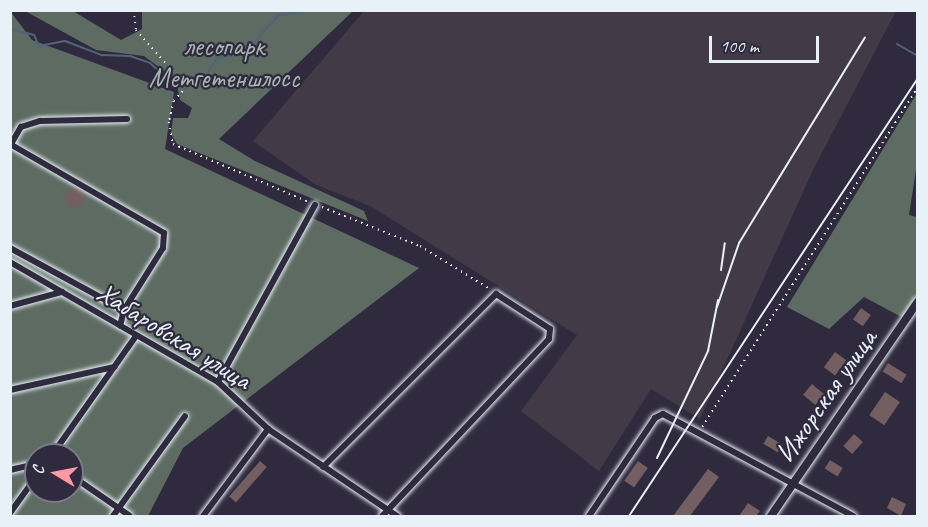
<!DOCTYPE html>
<meta charset="utf-8">
<style>
body{margin:0}
#map{position:relative;width:928px;height:527px;overflow:hidden;background:#2f2a3d;font-family:Caveat,sans-serif}
div>[style]{position:absolute}
.built>*{inset:0;background:#433a48}
.green>*{inset:0;background:#5d6b62}
.stream>*{height:2px;margin:-1px;padding:0 1px;transform-origin:1px;border-radius:1px;background:#52647d}
.building>*{inset:0;background:#735e61;transform-origin:0 0}
.round{border-radius:50%}
.path>*{height:1.5px;margin-top:-0.75px;transform-origin:0;background:repeating-linear-gradient(90deg,#e8f1f8 0 1.5px,transparent 0 6px)}
.roads{filter:drop-shadow(0 0 2px #e8f1f8) drop-shadow(0 0 2px #e8f1f8)}
.minor>*{height:6px;margin:-3px;padding:0 3px;transform-origin:3px;border-radius:3px;background:#2f2a3d}
.tertiary>*{height:8px;margin:-4px;padding:0 4px;transform-origin:4px;border-radius:4px;background:#2f2a3d}
.rail>*{height:2px;margin:-1px;padding:0 1px;transform-origin:1px;border-radius:1px;background:#e8f1f8}
span{translate:-50% -50%;white-space:nowrap;text-align:center;line-height:1.15;-webkit-text-stroke:4.5px #2f2a3d;paint-order:stroke}
.park-label{font-size:28px;color:#a9b5b4}
.street-label{font-size:28px;color:#e8f1f8}
.frame{position:absolute;inset:0;border:12px solid #e8f1f8;pointer-events:none}
.north{position:absolute;left:24px;top:443px;width:60px;height:60px;box-sizing:border-box;background:#2f2a3d;border:2px solid #797a88;border-radius:50%;rotate:280deg;font-size:16px;font-weight:700;line-height:24px;text-align:center;color:#e8f1f8}
.north::after{content:'';display:block;margin:auto;width:21px;height:27px;background:#ff9aa2;clip-path:polygon(50% 0,100% 100%,50% 72%,0 100%)}
.scale{position:absolute;left:709px;top:36px;width:110px;height:27px;box-sizing:border-box;border:3px solid #e8f1f8;border-top:0;padding-left:8px;font-size:18px;line-height:21px;white-space:nowrap;color:#e8f1f8;-webkit-text-stroke:4px #2f2a3d;paint-order:stroke}
</style>
<div id="map">
<div class="built">
<i style="clip-path:polygon(364px 11px,364px 10px,896px 11px,813px 170px,700px 419px,651px 389px,599px 471px,521px 411px,577px 335px,370px 206px,316px 185px,253px 141px)"></i>
</div>
<div class="green">
<i style="clip-path:polygon(evenodd,10px 11px,32px 40px,174px 92px,165px 149px,419px 268px,183px 448px,148px 516px,11px 516px,10px 11px,36px 455px,72px 455px,72px 491px,36px 491px,36px 455px)"></i>
<i style="clip-path:polygon(25px 11px,73px 11px,121px 40px,142px 29px,142px 11px,353px 11px,219px 139px,255px 161px,364px 211px,368px 221px,177px 144px,171px 134px,173px 118px,188px 118px,192px 108px,180px 100px,176px 80px,144px 56px,96px 50px)"></i>
<i style="clip-path:polygon(917px 93px,918px 157px,909px 215px,917px 217px,918px 302px,907px 320px,864px 297px,829px 329px,787px 307px)"></i>
</div>
<div class="stream">
<i style="left:10px;top:29px;width:25px;rotate:14deg"></i>
<i style="left:34px;top:35px;width:12px;rotate:66deg"></i>
<i style="left:39px;top:46px;width:26px;rotate:-11deg"></i>
<i style="left:65px;top:41px;width:40px;rotate:21deg"></i>
<i style="left:102px;top:55px;width:28px;rotate:2deg"></i>
<i style="left:130px;top:56px;width:21px;rotate:19deg"></i>
<i style="left:150px;top:63px;width:25px;rotate:42deg"></i>
<i style="left:169px;top:80px;width:18px;rotate:13deg"></i>
<i style="left:187px;top:84px;width:22px;rotate:-27deg"></i>
<i style="left:207px;top:74px;width:19px;rotate:-58deg"></i>
<i style="left:217px;top:58px;width:26px;rotate:-9deg"></i>
<i style="left:243px;top:54px;width:52px;rotate:-47.4deg"></i>
<i style="left:278px;top:16px;width:33px;rotate:-11deg"></i>
<i style="left:897px;top:44px;width:24px;rotate:30deg"></i>
</div>
<div class="building">
<i class="round" style="left:65px;top:188px;width:20px;height:20px"></i>
<i style="left:861px;top:308px;width:12px;height:14px;rotate:35deg"></i>
<i style="left:835px;top:352px;width:14px;height:19px;rotate:36deg"></i>
<i style="left:888px;top:363px;width:22px;height:10px;rotate:32deg"></i>
<i style="left:812px;top:384px;width:16px;height:14px;rotate:40deg"></i>
<i style="left:885px;top:392px;width:18px;height:28px;rotate:34deg"></i>
<i style="left:854px;top:434px;width:12px;height:16px;rotate:42deg"></i>
<i style="left:768px;top:436px;width:17px;height:9px;rotate:31deg"></i>
<i style="left:830px;top:460px;width:15px;height:10px;rotate:32deg"></i>
<i style="left:260px;top:461px;width:9px;height:47px;rotate:41deg"></i>
<i style="left:638px;top:461px;width:12px;height:24px;rotate:35deg"></i>
<i style="clip-path:polygon(708px 469px,719px 477px,690px 516px,673px 516px)"></i>
<i style="clip-path:polygon(892px 497px,906px 504px,901px 516px,887px 508px)"></i>
<i style="clip-path:polygon(748px 503px,760px 511px,756px 516px,739px 516px)"></i>
</div>
<div class="path">
<i style="left:134px;top:10px;width:20px;rotate:84deg"></i>
<i style="left:136px;top:30px;width:76px;rotate:48.2deg"></i>
<i style="left:187px;top:87px;width:19px;rotate:133deg"></i>
<i style="left:174px;top:101px;width:22px;rotate:103deg"></i>
<i style="left:169px;top:122px;width:22px;rotate:80deg"></i>
<i style="left:173px;top:144px;width:148px;rotate:23.1deg"></i>
<i style="left:134px;top:11px;width:18px;rotate:-3deg"></i>
<i style="left:322px;top:207px;width:105px;rotate:21.7deg"></i>
<i style="left:420px;top:246px;width:82px;rotate:31.6deg"></i>
<i style="left:702px;top:427px;width:404px;rotate:-57.6deg"></i>
</div>
<div class="roads">
<div class="minor">
<i style="left:10px;top:144px;width:178px;rotate:30deg"></i>
<i style="left:164px;top:233px;width:15px;rotate:94deg"></i>
<i style="left:163px;top:248px;width:73px;rotate:122.2deg"></i>
<i style="left:11px;top:144px;width:20px;rotate:-60deg"></i>
<i style="left:21px;top:127px;width:20px;rotate:-18deg"></i>
<i style="left:40px;top:121px;width:87px;rotate:-1.3deg"></i>
<i style="left:10px;top:248px;width:130px;rotate:28.5deg"></i>
<i style="left:124px;top:310px;width:16px;rotate:104deg"></i>
<i style="left:10px;top:262px;width:240px;rotate:30deg"></i>
<i style="left:218px;top:382px;width:69px;rotate:43.2deg"></i>
<i style="left:268px;top:429px;width:156px;rotate:34deg"></i>
<i style="left:10px;top:306px;width:54px;rotate:-15.1deg"></i>
<i style="left:218px;top:382px;width:202px;rotate:-61.3deg"></i>
<i style="left:10px;top:390px;width:107px;rotate:-12.5deg"></i>
<i style="left:52px;top:455px;width:146px;rotate:-54.8deg"></i>
<i style="left:323px;top:467px;width:245px;rotate:-45deg"></i>
<i style="left:496px;top:294px;width:64px;rotate:32.9deg"></i>
<i style="left:550px;top:329px;width:10px;rotate:96deg"></i>
<i style="left:549px;top:339px;width:243px;rotate:133.3deg"></i>
<i style="left:10px;top:470px;width:27px;rotate:-13deg"></i>
<i style="left:72px;top:476px;width:70px;rotate:34.6deg"></i>
<i style="left:10px;top:513px;width:44px;rotate:-54.2deg"></i>
<i style="left:113px;top:516px;width:123px;rotate:-54.2deg"></i>
<i style="left:203px;top:516px;width:109px;rotate:-53.2deg"></i>
<i style="left:589px;top:516px;width:118px;rotate:-56deg"></i>
<i style="left:655px;top:418px;width:9px;rotate:-27deg"></i>
<i style="left:663px;top:414px;width:216px;rotate:28.2deg"></i>
</div>
<div class="tertiary">
<i style="left:771px;top:516px;width:260px;rotate:-55.6deg"></i>
</div>
</div>
<div class="rail">
<i style="left:721px;top:270px;width:27px;rotate:-82deg"></i>
<i style="left:717px;top:307px;width:68px;rotate:-71deg"></i>
<i style="left:739px;top:243px;width:241px;rotate:-58.5deg"></i>
<i style="left:657px;top:458px;width:119px;rotate:-64.5deg"></i>
<i style="left:708px;top:351px;width:52px;rotate:-78.9deg"></i>
<i style="left:629px;top:516px;width:525px;rotate:-56.58deg"></i>
</div>
<div class="park-label">
<span style="left:224px;top:62px">лесопарк<br>Метгетеншлосс</span>
</div>
<div class="street-label">
<span style="left:174px;top:336px;rotate:32deg">Хабаровская улица</span>
<span style="left:826px;top:396px;rotate:-55deg">Ижорская улица</span>
</div>
<div class="frame"></div>
<div class="north">С</div>
<div class="scale">100 m</div>
</div>
